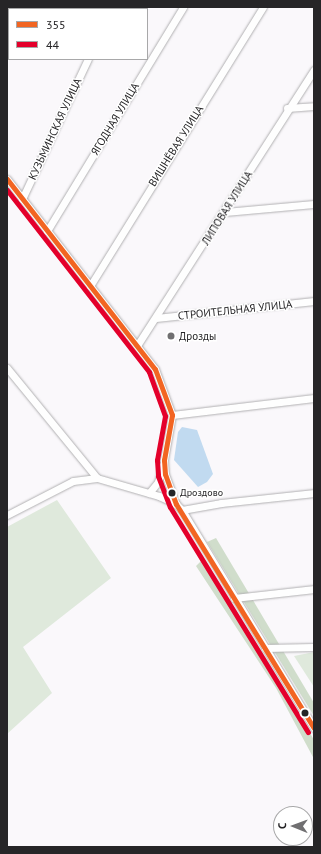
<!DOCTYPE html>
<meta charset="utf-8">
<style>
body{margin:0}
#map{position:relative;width:321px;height:854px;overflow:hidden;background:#faf8fb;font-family:"PT Sans",sans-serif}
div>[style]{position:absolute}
.green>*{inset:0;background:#dfe9dc}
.forest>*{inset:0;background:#d0ddcb}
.water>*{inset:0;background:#c1daf0}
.roads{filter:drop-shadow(0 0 1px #b1b0b2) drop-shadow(0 0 1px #b1b0b2)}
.minor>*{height:7px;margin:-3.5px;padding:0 3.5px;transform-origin:3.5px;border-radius:3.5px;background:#fefefe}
.bus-1>*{height:5px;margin:-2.5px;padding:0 2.5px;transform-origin:2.5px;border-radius:2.5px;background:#f26522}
.bus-2>*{height:5px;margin:-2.5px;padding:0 2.5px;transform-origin:2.5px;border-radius:2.5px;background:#e4002b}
.dots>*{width:11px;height:11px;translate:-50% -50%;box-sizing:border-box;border:2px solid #fff;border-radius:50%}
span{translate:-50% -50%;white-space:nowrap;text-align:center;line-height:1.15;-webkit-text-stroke:3px #fff;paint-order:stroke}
.bus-label{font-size:10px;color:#262527}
.left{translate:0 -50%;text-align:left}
.street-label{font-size:11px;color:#262527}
.poi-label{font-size:11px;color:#262527}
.frame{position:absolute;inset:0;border:8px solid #262527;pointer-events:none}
.legend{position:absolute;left:8px;top:8px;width:140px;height:52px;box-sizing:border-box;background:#fff;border:1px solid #a8a8a9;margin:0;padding:5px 7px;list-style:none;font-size:12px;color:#262527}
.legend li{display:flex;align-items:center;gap:8px;height:20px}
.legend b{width:20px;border:1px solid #a8a8a9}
.north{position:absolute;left:273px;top:806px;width:40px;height:40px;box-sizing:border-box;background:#fff;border:1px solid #a8a8a9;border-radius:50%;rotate:271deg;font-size:11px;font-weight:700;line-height:16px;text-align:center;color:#262527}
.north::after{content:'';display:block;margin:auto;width:14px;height:18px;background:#706f71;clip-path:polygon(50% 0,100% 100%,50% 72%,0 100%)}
</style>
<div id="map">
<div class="green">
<i style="clip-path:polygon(57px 500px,111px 578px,23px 647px,52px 693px,7px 734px,7px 527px)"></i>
<i style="clip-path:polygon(314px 652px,314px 687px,294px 656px)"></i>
</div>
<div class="forest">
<i style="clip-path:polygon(216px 538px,314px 703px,314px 716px,207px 542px)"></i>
<i style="clip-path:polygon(203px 559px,269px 663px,314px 740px,314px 759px,276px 688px,196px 566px)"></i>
</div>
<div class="water">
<i style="clip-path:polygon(182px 427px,197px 430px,213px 474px,207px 482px,198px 487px,174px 460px,178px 432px)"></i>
</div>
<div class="roads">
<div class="minor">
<i style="left:16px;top:9px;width:2px;rotate:-90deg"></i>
<i style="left:112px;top:9px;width:2px;rotate:-90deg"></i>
<i style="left:7px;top:43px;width:7px;rotate:-74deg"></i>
<i style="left:287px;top:108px;width:27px;rotate:-4deg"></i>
<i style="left:7px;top:179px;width:241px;rotate:52.1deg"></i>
<i style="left:155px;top:369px;width:49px;rotate:69.7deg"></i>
<i style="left:172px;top:415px;width:46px;rotate:100.1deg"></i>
<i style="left:164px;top:460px;width:14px;rotate:86deg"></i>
<i style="left:165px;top:474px;width:32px;rotate:70deg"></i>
<i style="left:22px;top:199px;width:155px;rotate:-64.8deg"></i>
<i style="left:225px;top:212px;width:89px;rotate:-5.1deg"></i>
<i style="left:47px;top:231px;width:262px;rotate:-58.7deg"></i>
<i style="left:90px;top:286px;width:328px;rotate:-58.2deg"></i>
<i style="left:156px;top:318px;width:159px;rotate:-6.1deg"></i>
<i style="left:138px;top:344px;width:326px;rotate:-57.3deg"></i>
<i style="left:7px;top:368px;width:142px;rotate:50.7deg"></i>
<i style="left:172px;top:415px;width:143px;rotate:-6.8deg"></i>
<i style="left:149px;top:493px;width:14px;rotate:-51deg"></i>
<i style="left:158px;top:482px;width:18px;rotate:-74deg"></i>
<i style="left:182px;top:510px;width:40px;rotate:-10deg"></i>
<i style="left:221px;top:503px;width:94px;rotate:-6.1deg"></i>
<i style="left:7px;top:515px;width:74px;rotate:-27.3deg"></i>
<i style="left:73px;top:481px;width:24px;rotate:-7deg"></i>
<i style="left:97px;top:478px;width:65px;rotate:16.2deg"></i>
<i style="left:159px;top:496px;width:19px;rotate:25deg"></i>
<i style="left:176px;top:504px;width:8px;rotate:45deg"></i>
<i style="left:182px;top:510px;width:255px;rotate:58.8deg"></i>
<i style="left:234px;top:598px;width:81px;rotate:-6.4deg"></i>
<i style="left:265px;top:648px;width:49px;rotate:-1.2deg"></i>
</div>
</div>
<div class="bus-1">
<i style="left:7px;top:179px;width:241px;rotate:52.1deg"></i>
<i style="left:155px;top:369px;width:49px;rotate:69.7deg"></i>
<i style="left:172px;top:415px;width:46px;rotate:100.1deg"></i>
<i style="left:164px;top:460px;width:14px;rotate:86deg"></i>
<i style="left:165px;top:474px;width:32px;rotate:70deg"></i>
<i style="left:176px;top:504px;width:263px;rotate:58.4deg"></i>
</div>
<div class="bus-2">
<i style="left:7px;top:190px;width:231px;rotate:52deg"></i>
<i style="left:149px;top:372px;width:47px;rotate:70deg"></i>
<i style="left:165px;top:416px;width:45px;rotate:100.3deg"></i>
<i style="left:157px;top:460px;width:16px;rotate:86deg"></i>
<i style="left:158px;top:476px;width:33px;rotate:69deg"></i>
<i style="left:170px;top:507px;width:264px;rotate:58.5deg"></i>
</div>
<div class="dots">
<i style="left:171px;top:336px;background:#706f71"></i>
<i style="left:172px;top:493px;background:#262527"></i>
<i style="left:305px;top:713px;background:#262527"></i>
</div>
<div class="bus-label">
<span class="left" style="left:180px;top:493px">Дроздово</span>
</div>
<div class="street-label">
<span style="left:115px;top:119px;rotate:-59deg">ЯГОДНАЯ УЛИЦА</span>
<span style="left:55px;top:129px;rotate:-65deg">КУЗЬМИНСКАЯ УЛИЦА</span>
<span style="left:176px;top:146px;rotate:-58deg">ВИШНЁВАЯ УЛИЦА</span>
<span style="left:227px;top:208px;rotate:-58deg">ЛИПОВАЯ УЛИЦА</span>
<span style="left:235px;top:310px;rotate:-6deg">СТРОИТЕЛЬНАЯ УЛИЦА</span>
</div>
<div class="poi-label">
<span class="left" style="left:179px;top:336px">Дрозды</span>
</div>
<div class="frame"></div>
<ul class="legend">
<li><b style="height:5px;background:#f26522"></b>355</li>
<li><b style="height:5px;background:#e4002b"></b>44</li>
</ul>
<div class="north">С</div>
</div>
